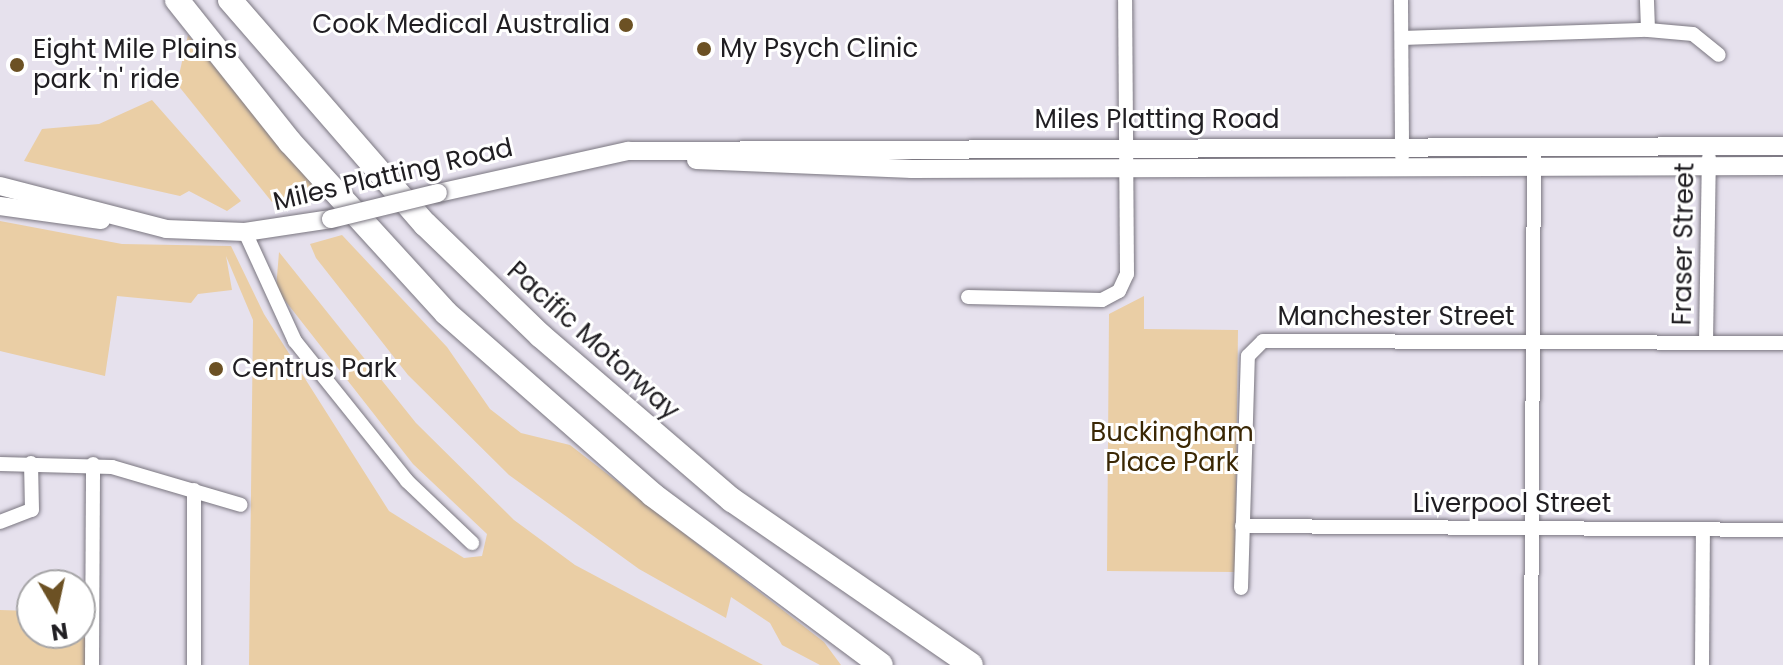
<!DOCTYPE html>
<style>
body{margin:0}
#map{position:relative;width:1783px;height:665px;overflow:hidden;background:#e6e1ed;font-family:Poppins,sans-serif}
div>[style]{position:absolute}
.green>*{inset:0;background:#eacea5}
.roads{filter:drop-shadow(0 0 2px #7a7680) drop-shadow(0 0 2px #7a7680)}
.street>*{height:14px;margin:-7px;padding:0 7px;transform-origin:7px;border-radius:7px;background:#fff}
.secondary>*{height:18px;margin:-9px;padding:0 9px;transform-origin:9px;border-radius:9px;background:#fff}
.highway>*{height:24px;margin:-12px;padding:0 12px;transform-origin:12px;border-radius:12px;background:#fff}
.bridges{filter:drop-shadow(0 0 2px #7a7680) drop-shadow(0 0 2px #7a7680)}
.secondary-bridge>*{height:18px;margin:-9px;padding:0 9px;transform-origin:9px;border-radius:9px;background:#fff}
.dots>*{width:22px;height:22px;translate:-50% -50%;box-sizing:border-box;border:4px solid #fff;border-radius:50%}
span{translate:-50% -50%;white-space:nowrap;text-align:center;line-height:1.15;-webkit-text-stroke:6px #fff;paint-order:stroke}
.poi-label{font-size:26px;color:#201e22}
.right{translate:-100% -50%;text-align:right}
.left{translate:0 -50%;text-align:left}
.street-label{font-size:26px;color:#201e22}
.park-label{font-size:26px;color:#3a2704}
.north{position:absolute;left:16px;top:569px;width:80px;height:80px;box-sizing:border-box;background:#fff;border:2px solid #a6a5a7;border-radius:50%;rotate:171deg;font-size:22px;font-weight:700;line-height:32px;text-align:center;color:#201e22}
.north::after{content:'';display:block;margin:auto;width:28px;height:36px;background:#6c5124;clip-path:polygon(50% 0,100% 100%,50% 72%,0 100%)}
</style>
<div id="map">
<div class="green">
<i style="clip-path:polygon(188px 35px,324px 198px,272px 202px,177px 84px)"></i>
<i style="clip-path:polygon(152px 100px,241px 201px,227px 211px,189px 191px,180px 196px,24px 161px,42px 129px,99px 124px)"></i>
<i style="clip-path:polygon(0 221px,122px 244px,231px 246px,264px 314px,389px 511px,464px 558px,482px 556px,487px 534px,413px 464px,276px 289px,279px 252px,416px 423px,514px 520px,575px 565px,763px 665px,249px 665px,253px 320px,226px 256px,232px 290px,198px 294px,191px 303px,117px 296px,105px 376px,0 351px)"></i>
<i style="clip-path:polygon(342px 235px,447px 347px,490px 409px,521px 433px,570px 445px,824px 642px,841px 665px,820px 665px,782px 645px,770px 623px,731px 597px,726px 618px,639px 569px,509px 475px,408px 375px,316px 258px,310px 244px)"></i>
<i style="clip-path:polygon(1144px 296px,1144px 329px,1238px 330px,1235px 572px,1107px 571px,1109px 314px)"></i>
<i style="clip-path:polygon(0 610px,32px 611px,32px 633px,80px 633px,86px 611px,85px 665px,0 665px)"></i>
</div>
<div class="roads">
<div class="street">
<i style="left:1401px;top:0;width:156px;rotate:89.6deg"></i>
<i style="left:1648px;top:30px;width:45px;rotate:5.1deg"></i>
<i style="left:1693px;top:34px;width:33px;rotate:39deg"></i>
<i style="left:1402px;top:38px;width:246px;rotate:-1.9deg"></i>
<i style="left:1648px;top:30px;width:30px;rotate:-92deg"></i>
<i style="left:245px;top:232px;width:120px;rotate:65.4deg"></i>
<i style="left:295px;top:341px;width:179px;rotate:51.3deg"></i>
<i style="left:407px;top:481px;width:90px;rotate:43.6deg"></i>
<i style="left:968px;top:297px;width:134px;rotate:1.3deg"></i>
<i style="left:1102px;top:300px;width:19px;rotate:-28deg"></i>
<i style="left:1119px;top:291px;width:19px;rotate:-65deg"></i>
<i style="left:1127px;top:274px;width:274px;rotate:-90.4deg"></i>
<i style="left:1706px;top:342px;width:184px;rotate:-89.1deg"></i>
<i style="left:0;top:464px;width:112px;rotate:1.5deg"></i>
<i style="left:112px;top:467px;width:134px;rotate:16.4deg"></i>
<i style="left:0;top:522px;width:34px;rotate:-21deg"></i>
<i style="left:32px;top:510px;width:47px;rotate:-91.2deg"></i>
<i style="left:1242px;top:526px;width:541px;rotate:0.42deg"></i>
<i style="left:1241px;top:588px;width:232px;rotate:-88.3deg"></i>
<i style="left:1248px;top:356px;width:21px;rotate:-45deg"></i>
<i style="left:1263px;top:341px;width:520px;rotate:0.22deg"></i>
<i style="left:92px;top:665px;width:201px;rotate:-89.7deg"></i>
<i style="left:194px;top:665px;width:175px;rotate:-90deg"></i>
<i style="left:1531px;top:665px;width:518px;rotate:-89.67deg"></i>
<i style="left:1702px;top:665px;width:135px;rotate:-89.6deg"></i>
</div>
<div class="secondary">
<i style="left:696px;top:160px;width:216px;rotate:2.4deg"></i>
<i style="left:912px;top:169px;width:871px;rotate:-0.2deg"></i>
<i style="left:0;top:186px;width:171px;rotate:14.5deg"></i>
<i style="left:166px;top:229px;width:79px;rotate:2.2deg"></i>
<i style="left:245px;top:232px;width:87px;rotate:-8.6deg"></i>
<i style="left:438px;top:193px;width:195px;rotate:-12.5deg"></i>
<i style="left:628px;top:151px;width:1155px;rotate:-0.25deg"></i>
<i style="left:0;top:206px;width:102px;rotate:7.9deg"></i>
</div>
<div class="highway">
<i style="left:177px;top:0;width:181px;rotate:51.5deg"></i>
<i style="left:290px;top:142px;width:231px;rotate:47.6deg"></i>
<i style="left:446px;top:313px;width:276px;rotate:41.3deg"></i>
<i style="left:653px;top:495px;width:284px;rotate:36.7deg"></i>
<i style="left:230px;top:0;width:297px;rotate:49deg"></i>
<i style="left:425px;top:224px;width:161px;rotate:44deg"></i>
<i style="left:541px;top:336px;width:252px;rotate:40.7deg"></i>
<i style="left:732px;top:500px;width:290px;rotate:34.6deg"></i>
</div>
</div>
<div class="bridges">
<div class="secondary-bridge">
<i style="left:331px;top:219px;width:110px;rotate:-13.7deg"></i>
</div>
</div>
<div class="dots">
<i style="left:626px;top:25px;background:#6c5124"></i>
<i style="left:704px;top:49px;background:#6c5124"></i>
<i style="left:17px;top:65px;background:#6c5124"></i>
<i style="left:216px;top:369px;background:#6c5124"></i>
</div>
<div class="poi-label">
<span class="right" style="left:610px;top:25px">Cook Medical Australia</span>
<span class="left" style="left:720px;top:49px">My Psych Clinic</span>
<span class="left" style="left:33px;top:65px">Eight Mile Plains<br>park 'n' ride</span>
<span class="left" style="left:232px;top:369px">Centrus Park</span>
</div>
<div class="street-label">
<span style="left:1157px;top:120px">Miles Platting Road</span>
<span style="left:393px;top:175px;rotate:-13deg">Miles Platting Road</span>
<span style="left:1684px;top:244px;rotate:-89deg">Fraser Street</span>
<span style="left:1396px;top:317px">Manchester Street</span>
<span style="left:593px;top:341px;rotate:42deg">Pacific Motorway</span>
<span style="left:1512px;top:504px">Liverpool Street</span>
</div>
<div class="park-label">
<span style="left:1172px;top:448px">Buckingham<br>Place Park</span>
</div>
<div class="north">N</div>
</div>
